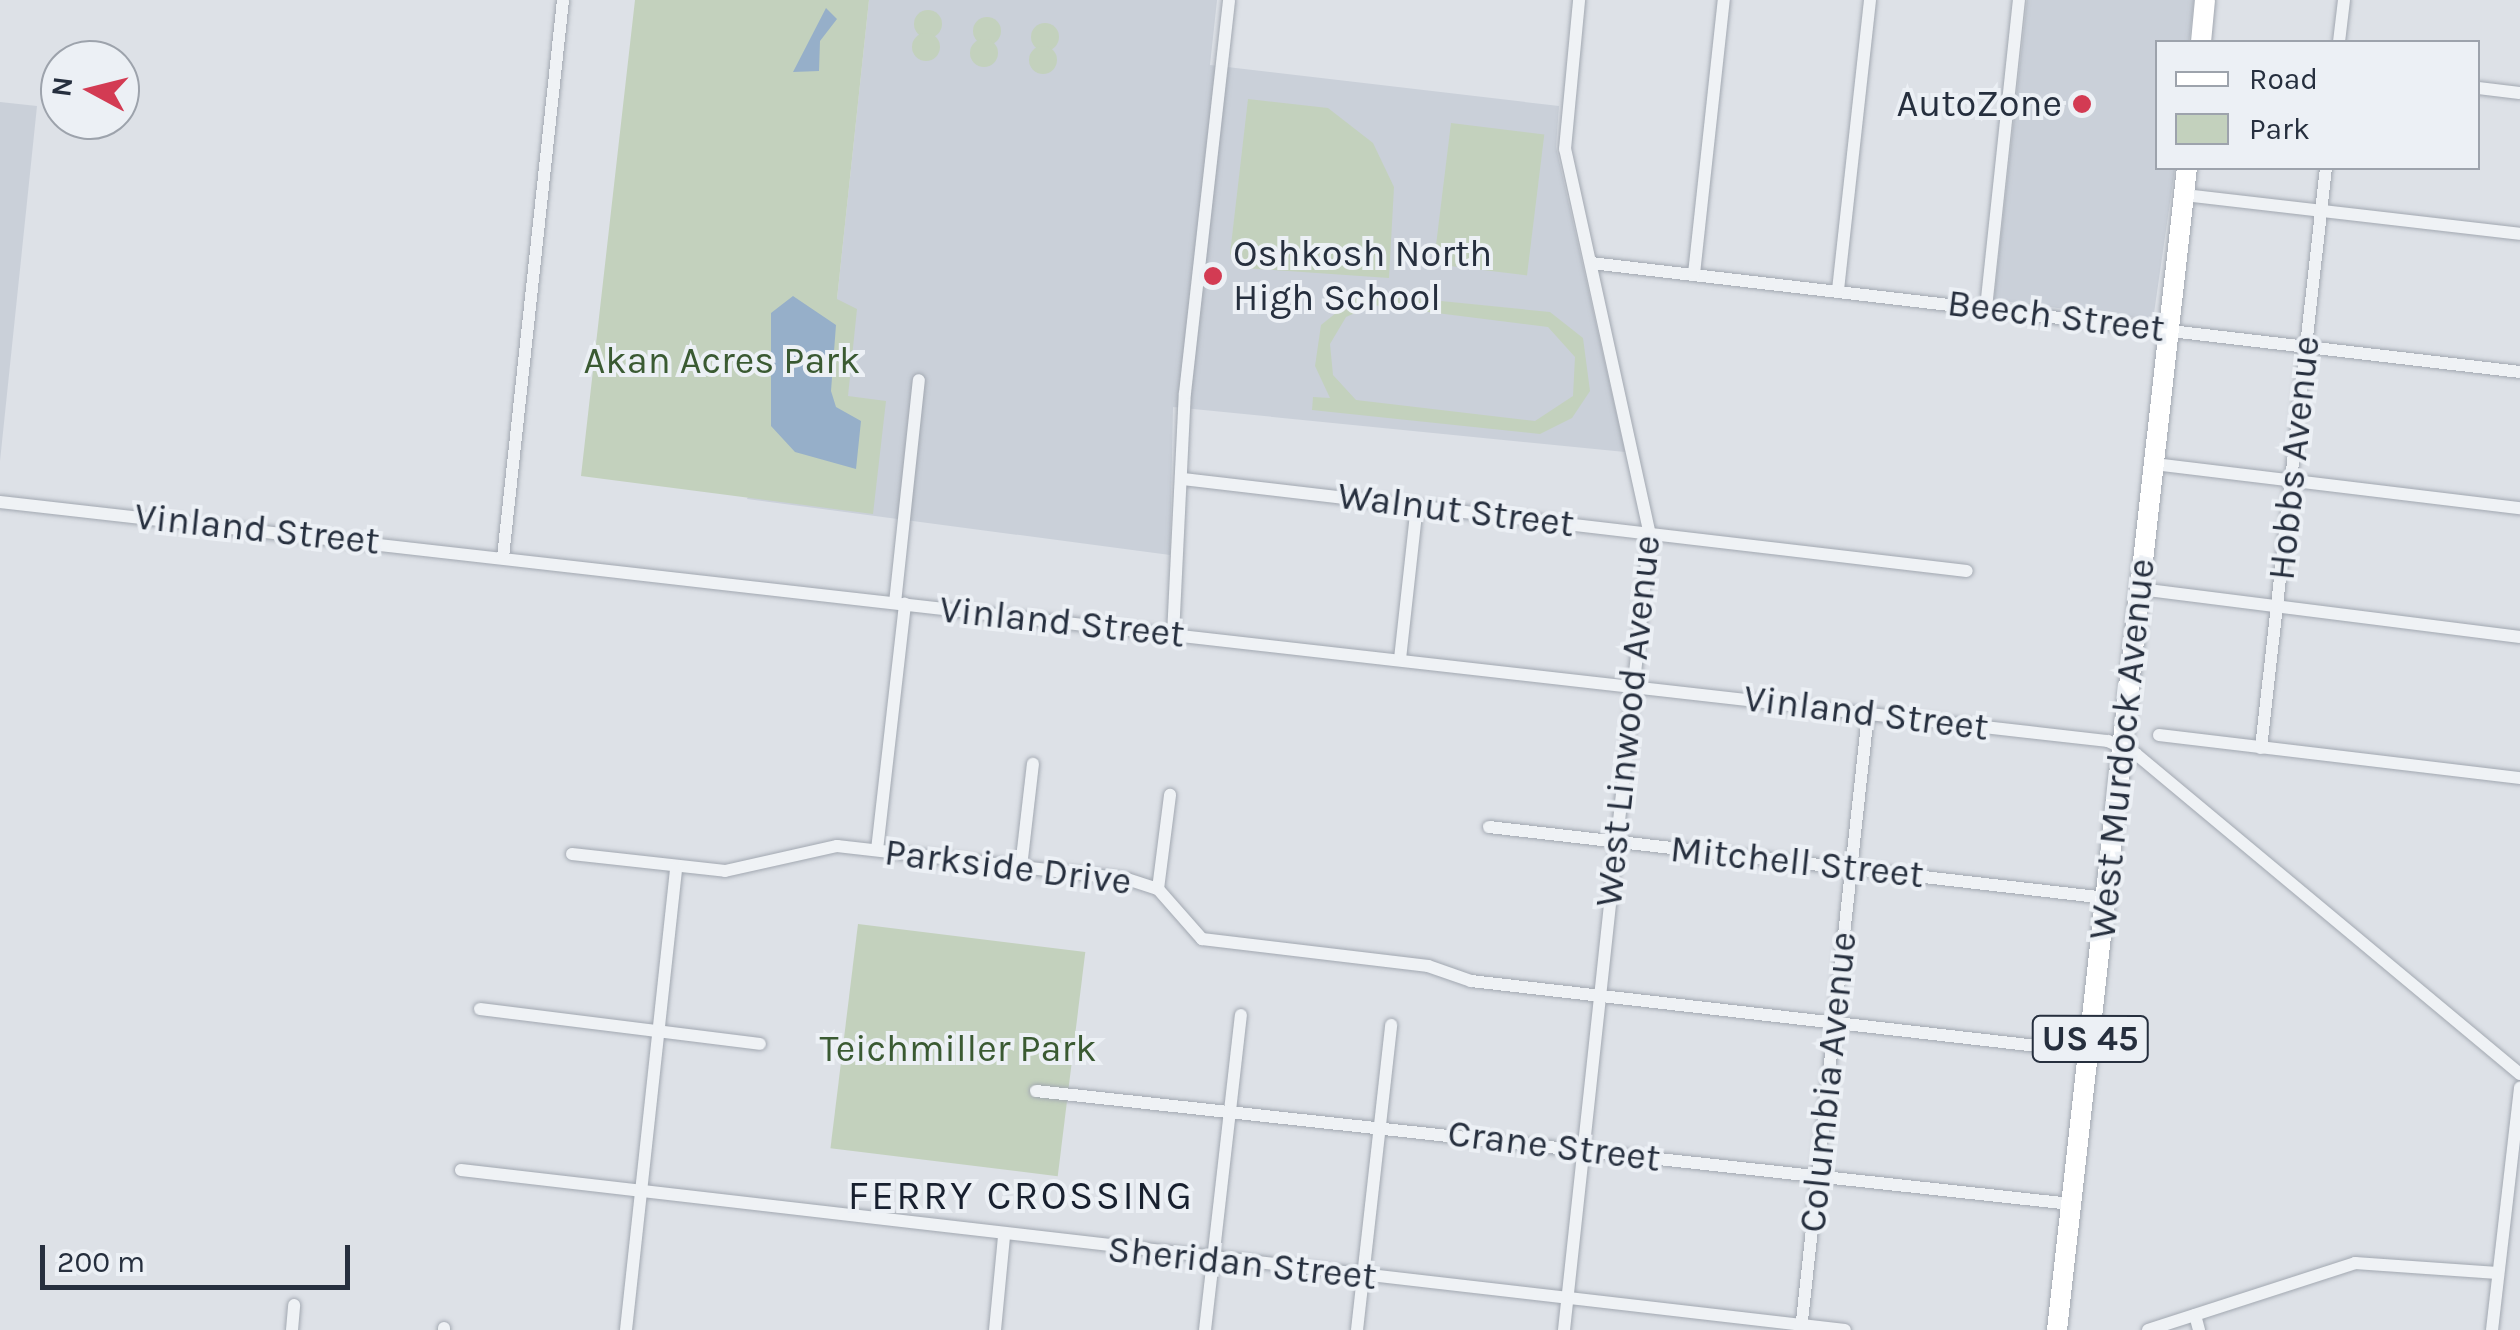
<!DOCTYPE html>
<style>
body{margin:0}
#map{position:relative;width:2520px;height:1330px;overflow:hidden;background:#dde1e7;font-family:Karla,sans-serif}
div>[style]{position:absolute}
.built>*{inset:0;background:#cad0d9}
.green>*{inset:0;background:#c3d1bd;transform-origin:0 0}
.round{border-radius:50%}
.water>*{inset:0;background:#96afc9}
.roads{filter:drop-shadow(0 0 2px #a2a8b1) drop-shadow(0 0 2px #a2a8b1)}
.street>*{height:12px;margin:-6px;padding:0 6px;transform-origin:6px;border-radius:6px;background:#eff2f5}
.primary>*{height:20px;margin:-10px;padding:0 10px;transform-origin:10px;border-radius:10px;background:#fff}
.dots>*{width:28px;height:28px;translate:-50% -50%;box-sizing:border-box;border:5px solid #ecf0f5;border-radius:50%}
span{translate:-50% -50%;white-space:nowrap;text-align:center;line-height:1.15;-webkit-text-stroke:8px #ecf0f5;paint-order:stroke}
.shield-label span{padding:2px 8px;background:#ecf0f5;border:2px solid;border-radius:8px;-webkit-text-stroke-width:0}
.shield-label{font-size:35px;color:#262f3e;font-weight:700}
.poi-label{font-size:38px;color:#262f3e}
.right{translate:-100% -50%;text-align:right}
.left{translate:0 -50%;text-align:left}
.street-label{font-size:38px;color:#262f3e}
.park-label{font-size:38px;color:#3a5a32}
.neighbourhood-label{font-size:40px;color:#18202f;letter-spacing:2.5px}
.legend{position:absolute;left:2155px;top:40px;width:325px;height:130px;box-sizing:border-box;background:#ecf0f5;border:2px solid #9da3ac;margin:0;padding:12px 18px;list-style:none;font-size:30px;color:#262f3e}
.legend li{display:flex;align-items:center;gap:20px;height:50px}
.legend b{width:50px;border:2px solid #9da3ac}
.north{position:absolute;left:40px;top:40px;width:100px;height:100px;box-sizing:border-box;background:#ecf0f5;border:2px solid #9da3ac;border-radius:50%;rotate:277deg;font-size:28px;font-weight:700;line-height:40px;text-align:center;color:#262f3e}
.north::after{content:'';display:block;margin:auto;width:35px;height:45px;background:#d33b53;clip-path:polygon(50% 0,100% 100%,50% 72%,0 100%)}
.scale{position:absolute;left:40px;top:1245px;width:310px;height:45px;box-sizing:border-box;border:5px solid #262f3e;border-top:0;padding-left:12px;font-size:30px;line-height:35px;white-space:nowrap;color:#262f3e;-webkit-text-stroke:8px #ecf0f5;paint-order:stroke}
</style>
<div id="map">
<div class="built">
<i style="clip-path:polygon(869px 0,1217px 0,1210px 65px,1559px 106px,1556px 147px,1625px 452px,1173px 407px,1170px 555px,747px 499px,837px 299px)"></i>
<i style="clip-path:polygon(2027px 0,2194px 0,2189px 42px,2158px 42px,2158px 168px,2175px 168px,2153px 320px,1994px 300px)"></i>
<i style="clip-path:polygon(0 102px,37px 106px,0 461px)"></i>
</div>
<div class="green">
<i style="clip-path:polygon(635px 0,869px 0,837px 299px,857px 309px,848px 396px,886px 401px,873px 514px,581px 476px)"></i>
<i class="round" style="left:914px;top:10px;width:28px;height:28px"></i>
<i class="round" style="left:973px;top:17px;width:28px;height:28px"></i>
<i class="round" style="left:1031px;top:23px;width:28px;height:28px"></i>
<i class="round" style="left:912px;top:33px;width:28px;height:28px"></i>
<i class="round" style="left:970px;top:39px;width:28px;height:28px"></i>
<i class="round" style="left:1029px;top:46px;width:28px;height:28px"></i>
<i style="clip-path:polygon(1248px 99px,1328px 108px,1373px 143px,1394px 187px,1389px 278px,1243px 268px,1230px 254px)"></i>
<i style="left:1451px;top:123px;width:94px;height:142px;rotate:7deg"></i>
<i style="clip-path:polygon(evenodd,1361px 293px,1550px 312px,1583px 338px,1590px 391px,1572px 418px,1540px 434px,1312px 410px,1313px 397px,1330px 398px,1315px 366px,1321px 325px,1361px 293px,1373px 305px,1548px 327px,1575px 357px,1573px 396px,1535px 421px,1356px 400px,1333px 375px,1330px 344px,1346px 317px,1373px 305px)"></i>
<i style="left:858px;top:924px;width:229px;height:226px;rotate:7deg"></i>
</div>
<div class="water">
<i style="clip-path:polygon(826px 8px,837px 19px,820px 41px,819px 71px,793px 72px)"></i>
<i style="clip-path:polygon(793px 296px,836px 325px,831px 391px,836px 407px,861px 421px,856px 469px,795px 452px,771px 426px,771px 313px)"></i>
</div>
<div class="roads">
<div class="street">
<i style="left:2339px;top:42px;width:42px;rotate:-83.2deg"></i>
<i style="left:2478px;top:88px;width:42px;rotate:6.8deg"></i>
<i style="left:2184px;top:195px;width:338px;rotate:6.6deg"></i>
<i style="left:1591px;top:263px;width:935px;rotate:6.69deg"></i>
<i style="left:1694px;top:274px;width:276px;rotate:-83.8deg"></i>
<i style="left:1838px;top:290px;width:292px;rotate:-83.7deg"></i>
<i style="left:1986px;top:308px;width:310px;rotate:-83.9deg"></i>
<i style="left:2154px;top:464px;width:369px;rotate:6.9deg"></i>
<i style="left:1183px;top:479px;width:789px;rotate:6.69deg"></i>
<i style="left:0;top:502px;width:2122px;rotate:6.47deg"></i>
<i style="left:2108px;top:741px;width:31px;rotate:25deg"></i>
<i style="left:2136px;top:754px;width:500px;rotate:39.8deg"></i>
<i style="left:503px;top:557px;width:560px;rotate:-83.85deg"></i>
<i style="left:2140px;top:589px;width:383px;rotate:7.2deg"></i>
<i style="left:895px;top:603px;width:224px;rotate:-83.9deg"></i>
<i style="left:1173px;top:635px;width:242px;rotate:-87.2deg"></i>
<i style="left:1185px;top:393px;width:395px;rotate:-83.6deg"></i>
<i style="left:1400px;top:659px;width:154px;rotate:-83.7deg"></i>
<i style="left:2159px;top:735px;width:364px;rotate:6.8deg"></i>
<i style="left:2261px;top:748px;width:584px;rotate:-83.61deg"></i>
<i style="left:1489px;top:827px;width:621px;rotate:6.56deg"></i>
<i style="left:877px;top:850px;width:248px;rotate:-83.5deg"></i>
<i style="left:572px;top:854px;width:154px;rotate:6.3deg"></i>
<i style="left:725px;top:871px;width:115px;rotate:-12.6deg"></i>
<i style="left:837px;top:846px;width:292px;rotate:6.5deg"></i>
<i style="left:1127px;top:879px;width:33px;rotate:18deg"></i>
<i style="left:1158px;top:889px;width:67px;rotate:48.7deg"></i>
<i style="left:1202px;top:939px;width:228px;rotate:6.8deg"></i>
<i style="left:1428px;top:966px;width:46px;rotate:19.2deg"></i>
<i style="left:1471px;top:981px;width:622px;rotate:6.55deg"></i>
<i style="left:1021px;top:867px;width:104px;rotate:-83.4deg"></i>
<i style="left:1158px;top:889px;width:95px;rotate:-82.7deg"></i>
<i style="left:480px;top:1009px;width:282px;rotate:7.1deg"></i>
<i style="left:1036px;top:1091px;width:1041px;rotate:6.23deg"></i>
<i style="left:461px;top:1170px;width:1393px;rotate:6.59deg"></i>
<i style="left:2195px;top:1315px;width:16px;rotate:75deg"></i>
<i style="left:292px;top:1330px;width:25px;rotate:-85deg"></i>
<i style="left:444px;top:1330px;width:2px;rotate:-90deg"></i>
<i style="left:626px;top:1330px;width:465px;rotate:-83.8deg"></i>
<i style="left:995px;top:1330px;width:94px;rotate:-84.5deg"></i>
<i style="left:1205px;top:1330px;width:317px;rotate:-83.5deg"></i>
<i style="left:1357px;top:1330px;width:307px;rotate:-83.6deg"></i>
<i style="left:1564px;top:1330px;width:800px;rotate:-83.83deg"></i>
<i style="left:1650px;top:535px;width:395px;rotate:-102.4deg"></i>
<i style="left:1565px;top:149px;width:150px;rotate:-84.6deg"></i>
<i style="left:1801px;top:1330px;width:620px;rotate:-83.79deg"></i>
<i style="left:2148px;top:1330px;width:218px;rotate:-17.9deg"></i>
<i style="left:2355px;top:1263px;width:143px;rotate:4deg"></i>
<i style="left:2492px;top:1330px;width:244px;rotate:-83.4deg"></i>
</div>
<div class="primary">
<i style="left:2201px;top:42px;width:42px;rotate:-84.6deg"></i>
<i style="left:2057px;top:1330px;width:1169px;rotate:-83.62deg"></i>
</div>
</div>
<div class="dots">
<i style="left:2082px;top:104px;background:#d33b53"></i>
<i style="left:1213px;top:276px;background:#d33b53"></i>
</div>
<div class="shield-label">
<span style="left:2090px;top:1039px">US 45</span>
</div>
<div class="poi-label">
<span class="right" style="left:2062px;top:104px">AutoZone</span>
<span class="left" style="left:1233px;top:276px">Oshkosh North<br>High School</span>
</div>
<div class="street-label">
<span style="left:2056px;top:316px;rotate:7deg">Beech Street</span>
<span style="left:2294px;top:458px;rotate:-84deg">Hobbs Avenue</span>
<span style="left:1456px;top:510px;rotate:7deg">Walnut Street</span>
<span style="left:257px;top:529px;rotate:6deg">Vinland Street</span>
<span style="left:1062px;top:622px;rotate:6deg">Vinland Street</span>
<span style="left:1866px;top:713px;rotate:7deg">Vinland Street</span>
<span style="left:1628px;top:721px;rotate:-84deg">West Linwood Avenue</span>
<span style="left:2122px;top:749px;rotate:-84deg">West Murdock Avenue</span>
<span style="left:1797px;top:862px;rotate:6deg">Mitchell Street</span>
<span style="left:1008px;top:867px;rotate:7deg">Parkside Drive</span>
<span style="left:1828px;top:1082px;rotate:-84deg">Columbia Avenue</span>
<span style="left:1554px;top:1146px;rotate:7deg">Crane Street</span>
<span style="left:1242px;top:1263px;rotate:6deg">Sheridan Street</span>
</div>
<div class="park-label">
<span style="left:722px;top:361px">Akan Acres Park</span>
<span style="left:958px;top:1049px">Teichmiller Park</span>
</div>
<div class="neighbourhood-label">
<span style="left:1021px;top:1196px">FERRY CROSSING</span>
</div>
<ul class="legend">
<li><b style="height:12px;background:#fff"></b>Road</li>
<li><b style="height:28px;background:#c3d1bd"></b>Park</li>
</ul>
<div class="north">N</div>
<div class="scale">200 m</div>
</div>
